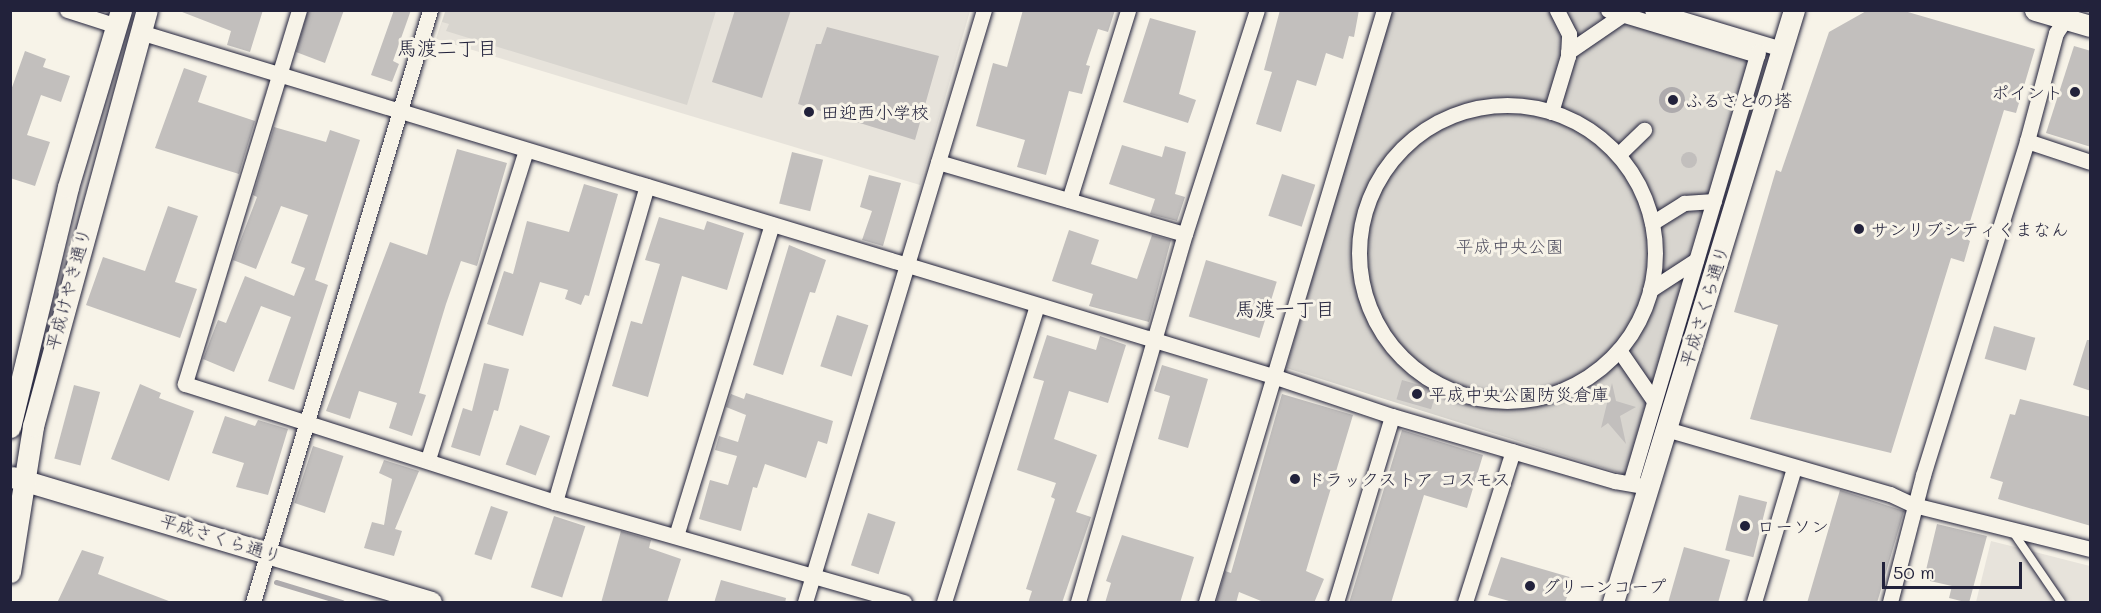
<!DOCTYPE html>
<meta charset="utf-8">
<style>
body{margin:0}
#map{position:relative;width:2101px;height:613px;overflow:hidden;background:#f7f3e8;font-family:Mali,"Klee One",sans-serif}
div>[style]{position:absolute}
.built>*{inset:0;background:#e7e3db}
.green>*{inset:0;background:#d8d5cf}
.water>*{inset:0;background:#aeabad}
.round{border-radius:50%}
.stream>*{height:5px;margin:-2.5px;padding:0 2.5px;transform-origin:2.5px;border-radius:2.5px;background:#aeabad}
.building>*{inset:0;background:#c2bfbd;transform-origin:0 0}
.roads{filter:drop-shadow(0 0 2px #22223b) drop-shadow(0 0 2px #22223b)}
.lane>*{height:8px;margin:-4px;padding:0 4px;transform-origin:4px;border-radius:4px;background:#f7f3e8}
.street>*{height:15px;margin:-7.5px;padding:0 7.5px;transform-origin:7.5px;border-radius:7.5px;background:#f7f3e8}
.street>.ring{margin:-7.5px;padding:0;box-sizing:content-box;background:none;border:15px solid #f7f3e8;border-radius:50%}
.secondary>*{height:21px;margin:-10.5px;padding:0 10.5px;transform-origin:10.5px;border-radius:10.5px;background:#f7f3e8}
.dots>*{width:16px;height:16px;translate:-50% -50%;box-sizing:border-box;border:3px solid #f7f3e8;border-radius:50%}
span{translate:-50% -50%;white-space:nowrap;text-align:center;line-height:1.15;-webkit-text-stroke:6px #f7f3e8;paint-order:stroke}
.poi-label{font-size:18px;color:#22223b}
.right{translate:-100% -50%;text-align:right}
.left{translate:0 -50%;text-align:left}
.park-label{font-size:18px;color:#504f60}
.street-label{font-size:18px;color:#22223b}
.neighbourhood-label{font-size:20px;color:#22223b}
.frame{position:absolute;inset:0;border:12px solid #22223b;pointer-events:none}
.scale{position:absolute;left:1882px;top:562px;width:140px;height:27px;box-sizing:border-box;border:3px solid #22223b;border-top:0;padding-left:8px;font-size:18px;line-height:21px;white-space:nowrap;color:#22223b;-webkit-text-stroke:4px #f7f3e8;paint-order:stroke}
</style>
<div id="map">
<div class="built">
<i style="clip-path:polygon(445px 11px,970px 11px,920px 185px,436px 39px)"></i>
<i style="clip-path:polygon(1991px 541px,2090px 566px,2090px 602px,1976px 602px)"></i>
</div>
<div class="green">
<i style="clip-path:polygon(446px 10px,716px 10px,716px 11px,687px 105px,446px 31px,449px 24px,442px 22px)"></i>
<i style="clip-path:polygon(1391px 11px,1621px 11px,1758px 51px,1632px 477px,1286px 368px)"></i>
</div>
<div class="water">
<i class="round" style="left:1659px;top:87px;width:26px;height:26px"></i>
</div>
<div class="stream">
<i style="left:276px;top:582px;width:69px;rotate:16.9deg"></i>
</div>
<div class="building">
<i style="clip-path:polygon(177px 10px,263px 10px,250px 52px,227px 45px,231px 31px)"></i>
<i style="clip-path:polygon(308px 10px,344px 10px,325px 63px,296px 52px)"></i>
<i style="clip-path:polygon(394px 10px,411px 10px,393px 61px,399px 64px,392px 82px,371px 75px)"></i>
<i style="clip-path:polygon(735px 10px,791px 10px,762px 98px,712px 82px)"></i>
<i style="clip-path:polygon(1023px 10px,1115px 10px,1108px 32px,1098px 29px,1086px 65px,1090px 66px,1082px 94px,1069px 91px,1046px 175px,1017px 167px,1025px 140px,976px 126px,993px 63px,1007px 67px)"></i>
<i style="clip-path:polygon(1280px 10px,1359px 10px,1354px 37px,1349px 36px,1343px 59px,1326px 53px,1316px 86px,1297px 80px,1281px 132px,1256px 124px,1272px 72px,1264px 70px)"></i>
<i style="clip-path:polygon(1868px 10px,1901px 10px,2035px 49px,2016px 113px,2004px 110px,1965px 238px,1970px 241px,1964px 262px,1951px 258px,1891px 453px,1750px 419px,1778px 325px,1734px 312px,1776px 170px,1781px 172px,1829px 32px)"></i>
<i style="clip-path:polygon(1150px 18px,1196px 31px,1179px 94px,1196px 100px,1188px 123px,1123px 102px)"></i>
<i style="clip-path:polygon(827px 27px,939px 56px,915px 140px,798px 104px,816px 44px,821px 44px)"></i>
<i style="clip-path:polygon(2074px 46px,2091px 51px,2091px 147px,2046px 133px)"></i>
<i style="clip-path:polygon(25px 51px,46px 59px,43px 67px,70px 76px,61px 102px,41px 95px,27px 135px,50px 142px,35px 186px,10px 178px,10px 93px)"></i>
<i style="clip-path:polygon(184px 68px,207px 76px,198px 102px,255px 121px,239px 174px,155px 148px)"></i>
<i style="clip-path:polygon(274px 127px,326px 142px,330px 130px,360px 140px,315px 280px,328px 285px,294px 390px,268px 381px,291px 317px,261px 306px,234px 372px,203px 359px,218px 320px,226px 323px,245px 276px,294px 296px,305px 268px,291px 263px,308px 215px,281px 206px,256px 269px,233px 260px,257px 197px,253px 195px)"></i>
<i style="clip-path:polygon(1122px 145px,1162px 157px,1165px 146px,1186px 152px,1175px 194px,1185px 197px,1177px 221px,1150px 214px,1155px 199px,1109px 184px)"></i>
<i style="clip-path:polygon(457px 149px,507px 163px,477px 266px,461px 261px,446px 304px,419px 393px,426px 395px,412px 436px,389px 428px,397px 403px,359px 391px,350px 419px,326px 411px,390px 242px,427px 255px)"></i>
<i style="left:792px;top:152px;width:32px;height:53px;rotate:14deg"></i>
<i class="round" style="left:1681px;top:152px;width:16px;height:16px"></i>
<i style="left:1282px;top:174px;width:35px;height:44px;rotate:18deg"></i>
<i style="clip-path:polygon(869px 175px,901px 183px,883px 246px,862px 240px,872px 211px,860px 207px)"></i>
<i style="clip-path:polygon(584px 184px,618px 194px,589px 296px,585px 295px,581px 305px,565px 299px,568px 290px,540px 282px,523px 336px,487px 324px,504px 271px,513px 274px,527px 221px,569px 232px)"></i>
<i style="clip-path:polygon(168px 206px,198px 216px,175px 282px,197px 289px,180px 338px,86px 305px,103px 257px,145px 271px)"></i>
<i style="clip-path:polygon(659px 217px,704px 230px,707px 221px,744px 233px,727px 290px,682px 276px,648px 397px,612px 386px,631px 321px,642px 324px,660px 264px,645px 260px)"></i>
<i style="clip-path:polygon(1069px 230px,1099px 240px,1091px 264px,1137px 279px,1152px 235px,1171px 240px,1149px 322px,1089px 306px,1093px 294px,1052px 281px)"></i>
<i style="clip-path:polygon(789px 245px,826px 260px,815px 293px,810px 292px,783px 375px,753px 365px)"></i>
<i style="left:1206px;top:260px;width:74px;height:59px;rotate:17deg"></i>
<i style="left:837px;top:315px;width:33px;height:54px;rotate:18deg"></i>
<i style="left:1994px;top:326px;width:43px;height:34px;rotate:16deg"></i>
<i style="clip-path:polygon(1047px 335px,1096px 350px,1100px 336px,1126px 345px,1108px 403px,1069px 391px,1054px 439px,1097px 455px,1076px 512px,1091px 517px,1062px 603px,1028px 603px,1032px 591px,1026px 589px,1055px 499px,1051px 497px,1056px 483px,1017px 470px,1044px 381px,1033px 378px)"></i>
<i style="clip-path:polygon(2087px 340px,2091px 340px,2091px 391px,2073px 385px)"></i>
<i style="clip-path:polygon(484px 363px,509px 369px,498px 411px,494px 410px,480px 456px,451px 447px,463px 408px,472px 411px)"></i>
<i style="clip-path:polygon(1162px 365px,1208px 379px,1188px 448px,1158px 439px,1170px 396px,1154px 391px)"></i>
<i style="left:1402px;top:380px;width:36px;height:20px;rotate:16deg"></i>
<i style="clip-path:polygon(1612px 383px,1616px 401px,1636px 407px,1620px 416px,1626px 444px,1608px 423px,1601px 428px)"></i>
<i style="clip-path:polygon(140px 384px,161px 393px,159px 398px,194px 411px,169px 481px,111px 459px)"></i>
<i style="left:74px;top:385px;width:27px;height:76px;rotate:15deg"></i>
<i style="clip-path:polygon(746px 393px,833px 421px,827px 444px,818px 441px,806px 478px,765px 464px,757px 488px,753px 487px,741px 531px,699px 519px,710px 480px,728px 485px,737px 456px,715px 450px,719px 436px,738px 442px,746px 415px,726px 407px,731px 394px,744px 399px)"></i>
<i style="clip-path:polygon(1282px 394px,1353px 415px,1306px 571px,1324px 579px,1314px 603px,1266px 603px,1239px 592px,1236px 603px,1216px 603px,1225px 571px,1231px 573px)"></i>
<i style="clip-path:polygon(2020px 399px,2091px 417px,2091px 526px,1998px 499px,2003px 482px,1990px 478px,2010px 414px,2015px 415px)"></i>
<i style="clip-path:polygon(225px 416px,255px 426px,258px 420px,288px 429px,268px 495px,236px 487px,244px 463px,212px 453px)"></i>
<i style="left:520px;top:425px;width:32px;height:42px;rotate:20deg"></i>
<i style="clip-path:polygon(1402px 430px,1483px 455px,1467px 508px,1424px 495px,1391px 603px,1349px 603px)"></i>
<i style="left:313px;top:446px;width:32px;height:60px;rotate:18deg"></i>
<i style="clip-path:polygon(384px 460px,419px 471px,395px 529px,402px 531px,394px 556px,364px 548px,372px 522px,384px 525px,392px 479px,379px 473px)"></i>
<i style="clip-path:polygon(1840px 490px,1904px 511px,1877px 603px,1807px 603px)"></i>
<i style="left:1739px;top:495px;width:29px;height:57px;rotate:14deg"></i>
<i style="left:491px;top:506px;width:18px;height:51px;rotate:19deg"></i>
<i style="left:868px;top:513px;width:29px;height:55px;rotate:18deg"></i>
<i style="left:554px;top:516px;width:33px;height:75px;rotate:18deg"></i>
<i style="clip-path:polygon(1937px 524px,1987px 536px,1969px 603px,1949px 598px,1952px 586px,1930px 581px,1932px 572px,1926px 570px)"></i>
<i style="clip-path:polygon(621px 531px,651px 540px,649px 548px,681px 559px,667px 603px,601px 603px)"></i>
<i style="clip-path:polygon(1122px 535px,1194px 557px,1180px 603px,1105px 603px,1111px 583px,1106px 581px)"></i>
<i style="clip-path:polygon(1684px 547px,1730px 560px,1718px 603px,1668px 603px)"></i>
<i style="clip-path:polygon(82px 550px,104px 557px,98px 574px,174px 603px,57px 603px)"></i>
<i style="clip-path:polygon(1501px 557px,1573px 578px,1565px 603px,1516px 603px,1488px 595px)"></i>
<i style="clip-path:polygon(721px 580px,786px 598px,785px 603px,714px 603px)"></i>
</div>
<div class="roads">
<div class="lane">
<i style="left:2013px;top:532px;width:85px;rotate:55.6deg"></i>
</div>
<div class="street">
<i style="left:67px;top:10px;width:52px;rotate:17.7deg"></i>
<i style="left:299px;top:10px;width:391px;rotate:107deg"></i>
<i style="left:185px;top:384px;width:388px;rotate:17.7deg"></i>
<i style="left:555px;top:502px;width:363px;rotate:16deg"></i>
<i style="left:1608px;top:10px;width:156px;rotate:16.8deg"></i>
<i style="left:1652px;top:10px;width:136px;rotate:16.7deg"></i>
<i style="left:140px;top:32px;width:1187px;rotate:16.89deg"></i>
<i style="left:1276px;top:377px;width:122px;rotate:18.6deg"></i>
<i style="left:1392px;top:416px;width:232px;rotate:16.3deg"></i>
<i style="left:1615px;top:481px;width:35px;rotate:10deg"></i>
<i style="left:1568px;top:52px;width:65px;rotate:-34.4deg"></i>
<i class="ring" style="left:1359px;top:105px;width:281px;height:281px"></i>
<i style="left:1551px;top:112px;width:59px;rotate:-73.1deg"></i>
<i style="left:1568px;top:56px;width:22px;rotate:-87deg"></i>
<i style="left:1569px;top:34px;width:27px;rotate:-117deg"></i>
<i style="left:2027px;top:141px;width:66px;rotate:18.4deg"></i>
<i style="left:1619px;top:154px;width:35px;rotate:-44deg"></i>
<i style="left:938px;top:162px;width:257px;rotate:16.3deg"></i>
<i style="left:1069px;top:200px;width:199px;rotate:-72.7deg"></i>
<i style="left:1652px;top:223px;width:38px;rotate:-32deg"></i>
<i style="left:1684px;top:203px;width:30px;rotate:-4deg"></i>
<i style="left:1650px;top:290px;width:55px;rotate:-33.1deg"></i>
<i style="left:1619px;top:350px;width:62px;rotate:55.5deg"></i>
<i style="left:1666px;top:429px;width:233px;rotate:16.2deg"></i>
<i style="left:1890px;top:494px;width:26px;rotate:25deg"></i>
<i style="left:1914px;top:505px;width:181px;rotate:14deg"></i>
<i style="left:428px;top:459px;width:324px;rotate:-72.4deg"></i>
<i style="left:1632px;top:477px;width:444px;rotate:-73.5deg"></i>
<i style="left:555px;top:502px;width:329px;rotate:-73.8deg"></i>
<i style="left:676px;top:536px;width:326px;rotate:-72.9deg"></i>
<i style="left:253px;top:602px;width:618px;rotate:-73.35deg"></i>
<i style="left:805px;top:602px;width:618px;rotate:-73.18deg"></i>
<i style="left:944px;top:602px;width:311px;rotate:-72.6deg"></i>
<i style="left:1078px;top:602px;width:383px;rotate:-73.8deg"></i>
<i style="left:1185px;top:234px;width:235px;rotate:-72.2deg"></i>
<i style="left:1206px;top:602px;width:618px;rotate:-73.27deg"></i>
<i style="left:1336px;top:602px;width:194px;rotate:-73.2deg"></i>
<i style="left:1465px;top:602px;width:158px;rotate:-72.4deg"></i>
<i style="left:1754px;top:602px;width:140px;rotate:-73.4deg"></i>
<i style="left:1890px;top:602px;width:131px;rotate:-75.4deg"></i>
<i style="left:1923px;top:475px;width:350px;rotate:-72.7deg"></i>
<i style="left:2027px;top:141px;width:112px;rotate:-75deg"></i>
<i style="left:2056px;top:33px;width:18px;rotate:-56deg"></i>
</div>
<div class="secondary">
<i style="left:2035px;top:10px;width:57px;rotate:16.2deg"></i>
<i style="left:10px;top:427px;width:247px;rotate:-76.4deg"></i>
<i style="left:68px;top:187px;width:185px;rotate:-73.3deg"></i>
<i style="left:12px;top:477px;width:437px;rotate:16.6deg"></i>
<i style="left:10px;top:572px;width:148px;rotate:-81deg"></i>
<i style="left:33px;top:426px;width:431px;rotate:-74.7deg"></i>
<i style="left:1613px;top:602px;width:619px;rotate:-73deg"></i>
</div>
</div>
<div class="dots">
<i style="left:2075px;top:92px;background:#22223b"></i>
<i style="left:1673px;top:100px;background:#22223b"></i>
<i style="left:809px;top:112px;background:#22223b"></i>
<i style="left:1859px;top:229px;background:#22223b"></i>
<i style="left:1417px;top:394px;background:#22223b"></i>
<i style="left:1295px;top:479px;background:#22223b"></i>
<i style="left:1745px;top:526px;background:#22223b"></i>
<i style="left:1530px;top:586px;background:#22223b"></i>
</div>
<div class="poi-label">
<span class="right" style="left:2063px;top:92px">ポイント</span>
<span class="left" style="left:1685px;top:100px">ふるさとの塔</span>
<span class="left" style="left:821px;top:112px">田迎西小学校</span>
<span class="left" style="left:1871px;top:229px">サンリブシティくまなん</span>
<span class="left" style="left:1429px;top:394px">平成中央公園防災倉庫</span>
<span class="left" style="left:1307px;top:479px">ドラックストア コスモス</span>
<span class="left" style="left:1757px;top:526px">ローソン</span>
<span class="left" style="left:1542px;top:586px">グリーンコープ</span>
</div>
<div class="park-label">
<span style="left:1510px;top:246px">平成中央公園</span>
</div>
<div class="street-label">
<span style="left:68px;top:289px;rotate:-75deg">平成けやき通り</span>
<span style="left:1704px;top:306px;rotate:-73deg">平成さくら通り</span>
<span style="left:221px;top:538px;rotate:17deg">平成さくら通り</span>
</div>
<div class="neighbourhood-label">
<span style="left:447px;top:47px">馬渡二丁目</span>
<span style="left:1285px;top:308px">馬渡一丁目</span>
</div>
<div class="frame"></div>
<div class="scale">50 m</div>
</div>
